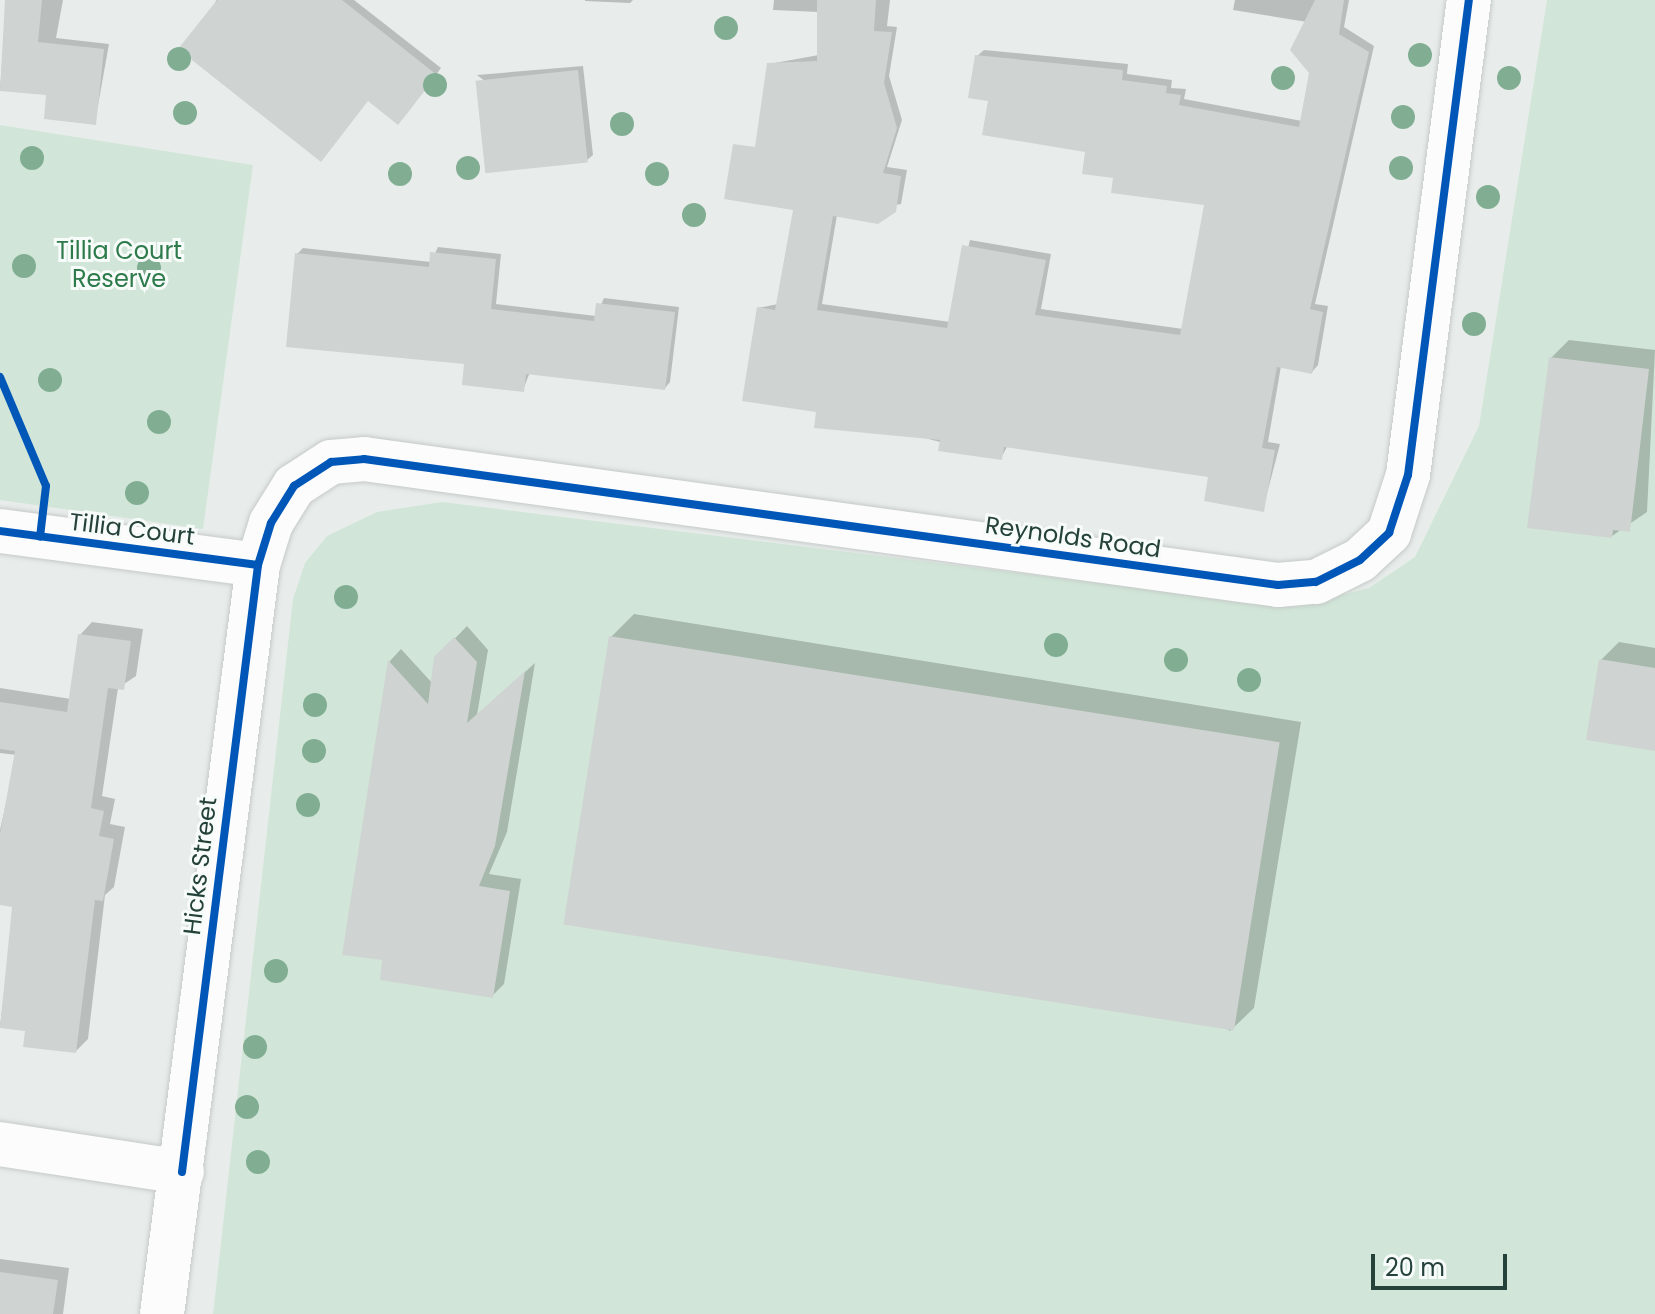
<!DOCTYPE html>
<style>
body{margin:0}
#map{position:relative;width:1655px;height:1314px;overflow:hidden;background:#e8edeb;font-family:Poppins,sans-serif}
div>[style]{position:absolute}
.green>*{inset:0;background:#d1e6d8}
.shadow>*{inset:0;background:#0003}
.building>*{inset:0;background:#cfd4d2;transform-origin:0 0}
.roads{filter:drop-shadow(0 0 2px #c5cac8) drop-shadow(0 0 2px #c5cac8)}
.minor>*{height:44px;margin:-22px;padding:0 22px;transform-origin:22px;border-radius:22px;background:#fcfcfc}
.cycleway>*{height:8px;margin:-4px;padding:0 4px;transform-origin:4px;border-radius:4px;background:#0057b8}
.trees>*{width:24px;height:24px;margin:-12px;border-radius:50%;background:#81ae93}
span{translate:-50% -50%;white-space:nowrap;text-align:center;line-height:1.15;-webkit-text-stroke:6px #f7fbf9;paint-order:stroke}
.park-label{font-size:24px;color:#2d7a4b}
.street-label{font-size:24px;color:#24423a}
.scale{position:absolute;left:1371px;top:1254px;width:136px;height:36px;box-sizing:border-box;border:4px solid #24423a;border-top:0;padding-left:10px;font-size:24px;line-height:28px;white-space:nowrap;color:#24423a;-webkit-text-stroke:6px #f7fbf9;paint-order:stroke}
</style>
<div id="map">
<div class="green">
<i style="clip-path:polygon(1547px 0,1655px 0,1655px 1314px,213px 1314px,293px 599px,305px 563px,327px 536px,377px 512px,442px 502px,1294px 607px,1369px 588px,1415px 557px,1479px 426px)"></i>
<i style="clip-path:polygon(0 125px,253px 165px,203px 529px,0 500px)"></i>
</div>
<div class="shadow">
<i style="clip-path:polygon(7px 0,63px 0,56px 38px,109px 44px,95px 122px,48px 93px,0 89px)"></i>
<i style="clip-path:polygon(216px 0,354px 0,441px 68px,404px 117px,214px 13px)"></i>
<i style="clip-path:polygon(633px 0,630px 3px,585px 1px,585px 0)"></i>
<i style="clip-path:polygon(774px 0,890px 0,887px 26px,897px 27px,889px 76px,902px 120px,887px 167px,907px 170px,901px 204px,837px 215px,822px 304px,950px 322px,970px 240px,1051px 254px,1041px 309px,1183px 329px,1206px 204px,1116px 176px,1088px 151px,990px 100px,977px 56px,984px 50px,1128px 64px,1127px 74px,1172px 80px,1171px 88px,1186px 89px,1184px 99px,1302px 121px,1311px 72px,1307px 22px,1233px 10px,1235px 0,1349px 0,1344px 27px,1374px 46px,1315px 304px,1328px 306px,1318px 365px,1312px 372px,1281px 366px,1268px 442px,1280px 444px,1263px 509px,1211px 476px,1008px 445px,1001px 458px,818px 410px,758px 308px,778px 304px,795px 208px,769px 64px,819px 55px,819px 12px,773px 10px)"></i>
<i style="clip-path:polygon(583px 66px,593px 155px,587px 160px,477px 75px)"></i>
<i style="clip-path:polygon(438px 247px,501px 254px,496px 304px,596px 316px,604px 298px,679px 307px,670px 382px,665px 388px,530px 372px,523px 390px,297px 254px,303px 248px,431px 262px)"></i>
<i style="clip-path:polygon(1569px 340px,1655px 350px,1647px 512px,1612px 536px,1551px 358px)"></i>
<i style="clip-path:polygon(634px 614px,1301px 722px,1254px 1008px,1230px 1031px,611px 637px)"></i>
<i style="clip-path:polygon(92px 622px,143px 629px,136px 676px,118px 688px,102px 796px,115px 799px,110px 824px,125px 827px,114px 887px,105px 895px,88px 1039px,76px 1051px,27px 1029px,0 1026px,15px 905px,0 903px,0 830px,17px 755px,0 753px,0 688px,71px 699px,80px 635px)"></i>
<i style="clip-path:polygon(467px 626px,488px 650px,477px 715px,535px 663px,507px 832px,489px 874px,521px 879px,504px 984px,492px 996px,385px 958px,344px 953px,390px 661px,401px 649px,433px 684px,436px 658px)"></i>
<i style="clip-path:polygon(1619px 642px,1655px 648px,1655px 748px,1601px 660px)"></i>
<i style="clip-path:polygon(0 1259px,69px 1268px,63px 1314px,0 1314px)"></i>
</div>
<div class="building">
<i style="clip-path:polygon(5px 0,42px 0,38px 42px,104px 49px,96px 125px,44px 119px,46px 95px,0 91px)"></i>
<i style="clip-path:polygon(217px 0,342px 0,437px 75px,398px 125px,368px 101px,321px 162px,178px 49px)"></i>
<i style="clip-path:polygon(817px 0,876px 0,874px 31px,892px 32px,884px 83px,897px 128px,883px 173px,901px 176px,896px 212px,878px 224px,833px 216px,817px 310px,947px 328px,962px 245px,1046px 260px,1035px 315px,1180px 335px,1204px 205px,1111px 193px,1113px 178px,1082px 174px,1085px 152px,982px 135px,988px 101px,968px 98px,975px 55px,1123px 70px,1122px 80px,1167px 86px,1166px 93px,1181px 95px,1179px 105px,1299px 127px,1309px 73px,1290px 50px,1315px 0,1344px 0,1339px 34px,1369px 52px,1310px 309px,1323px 312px,1312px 374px,1277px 367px,1262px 448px,1275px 450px,1264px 512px,1204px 501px,1208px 477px,1004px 447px,1002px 460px,938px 451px,940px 440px,814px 428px,816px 412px,742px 401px,757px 307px,775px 310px,793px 210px,724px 199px,733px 144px,755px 147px,767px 63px,817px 61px)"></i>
<i style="left:578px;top:70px;width:93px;height:103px;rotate:84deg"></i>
<i style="clip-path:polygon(430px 252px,496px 259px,491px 309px,594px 321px,596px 303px,675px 312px,665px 390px,526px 374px,524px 392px,462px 385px,464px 364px,286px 347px,295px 253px,429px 267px)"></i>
<i style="clip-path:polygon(1549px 357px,1649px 369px,1630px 532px,1613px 530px,1612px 538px,1527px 528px)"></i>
<i style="clip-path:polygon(78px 634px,131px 641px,124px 690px,108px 688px,91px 808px,104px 811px,99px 836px,114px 839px,103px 901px,95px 900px,76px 1053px,23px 1047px,25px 1031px,0 1028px,12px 907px,0 905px,0 834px,15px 751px,0 749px,0 702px,67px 712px)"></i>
<i style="left:609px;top:636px;width:679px;height:292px;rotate:9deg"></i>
<i style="clip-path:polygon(454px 637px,477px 662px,467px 723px,525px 671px,495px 846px,479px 886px,510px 891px,493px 998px,380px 980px,382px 960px,342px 955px,388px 660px,428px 704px,434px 657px)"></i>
<i style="clip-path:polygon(1599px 659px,1655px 668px,1655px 751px,1586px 740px)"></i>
<i style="clip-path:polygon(0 1272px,58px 1280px,53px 1314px,0 1314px)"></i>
</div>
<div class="roads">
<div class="minor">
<i style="left:0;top:531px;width:260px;rotate:7.5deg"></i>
<i style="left:0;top:1144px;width:184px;rotate:8.7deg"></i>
<i style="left:162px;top:1314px;width:755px;rotate:-82.7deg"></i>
<i style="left:258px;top:565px;width:44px;rotate:-72.8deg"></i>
<i style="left:271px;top:523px;width:44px;rotate:-58.1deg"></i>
<i style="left:294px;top:486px;width:44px;rotate:-33deg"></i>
<i style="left:331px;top:462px;width:33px;rotate:-5deg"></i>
<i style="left:364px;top:459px;width:923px;rotate:7.85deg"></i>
<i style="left:1278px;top:585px;width:38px;rotate:-5deg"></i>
<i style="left:1316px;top:582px;width:49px;rotate:-26.6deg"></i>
<i style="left:1360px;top:560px;width:40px;rotate:-43deg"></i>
<i style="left:1389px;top:533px;width:61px;rotate:-71.9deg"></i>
<i style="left:1408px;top:475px;width:479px;rotate:-82.7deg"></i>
</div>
</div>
<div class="cycleway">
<i style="left:0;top:377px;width:118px;rotate:67.1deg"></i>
<i style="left:46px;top:486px;width:51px;rotate:96.7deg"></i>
<i style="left:0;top:531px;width:260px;rotate:7.5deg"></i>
<i style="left:182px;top:1172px;width:612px;rotate:-82.86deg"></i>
<i style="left:258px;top:565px;width:44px;rotate:-72.8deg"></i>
<i style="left:271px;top:523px;width:44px;rotate:-58.1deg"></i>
<i style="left:294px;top:486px;width:44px;rotate:-33deg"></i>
<i style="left:331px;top:462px;width:33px;rotate:-5deg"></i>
<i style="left:364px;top:459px;width:923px;rotate:7.85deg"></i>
<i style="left:1278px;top:585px;width:38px;rotate:-5deg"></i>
<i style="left:1316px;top:582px;width:49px;rotate:-26.6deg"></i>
<i style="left:1360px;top:560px;width:40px;rotate:-43deg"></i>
<i style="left:1389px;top:533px;width:61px;rotate:-71.9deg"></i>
<i style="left:1408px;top:475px;width:479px;rotate:-82.7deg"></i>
</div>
<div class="trees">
<i style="left:726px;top:28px"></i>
<i style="left:1420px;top:55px"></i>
<i style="left:179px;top:59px"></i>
<i style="left:1283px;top:78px"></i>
<i style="left:1509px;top:78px"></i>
<i style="left:435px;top:85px"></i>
<i style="left:185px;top:113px"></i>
<i style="left:1403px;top:117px"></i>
<i style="left:622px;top:124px"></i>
<i style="left:32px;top:158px"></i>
<i style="left:468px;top:168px"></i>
<i style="left:1401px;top:168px"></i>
<i style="left:400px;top:174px"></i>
<i style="left:657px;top:174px"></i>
<i style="left:1488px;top:197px"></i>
<i style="left:694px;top:215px"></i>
<i style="left:24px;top:266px"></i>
<i style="left:149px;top:268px"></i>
<i style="left:1474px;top:324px"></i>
<i style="left:50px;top:380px"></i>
<i style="left:159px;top:422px"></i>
<i style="left:137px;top:493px"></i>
<i style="left:346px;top:597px"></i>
<i style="left:1056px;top:645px"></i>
<i style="left:1176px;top:660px"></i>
<i style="left:1249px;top:680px"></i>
<i style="left:315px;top:705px"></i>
<i style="left:314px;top:751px"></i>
<i style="left:308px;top:805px"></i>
<i style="left:276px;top:971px"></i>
<i style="left:255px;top:1047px"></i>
<i style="left:247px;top:1107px"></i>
<i style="left:258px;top:1162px"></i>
</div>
<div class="park-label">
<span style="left:119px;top:265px">Tillia Court<br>Reserve</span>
</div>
<div class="street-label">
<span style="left:132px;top:529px;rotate:7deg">Tillia Court</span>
<span style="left:1073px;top:537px;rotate:8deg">Reynolds Road</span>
<span style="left:200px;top:866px;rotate:-83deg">Hicks Street</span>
</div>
<div class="scale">20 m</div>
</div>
